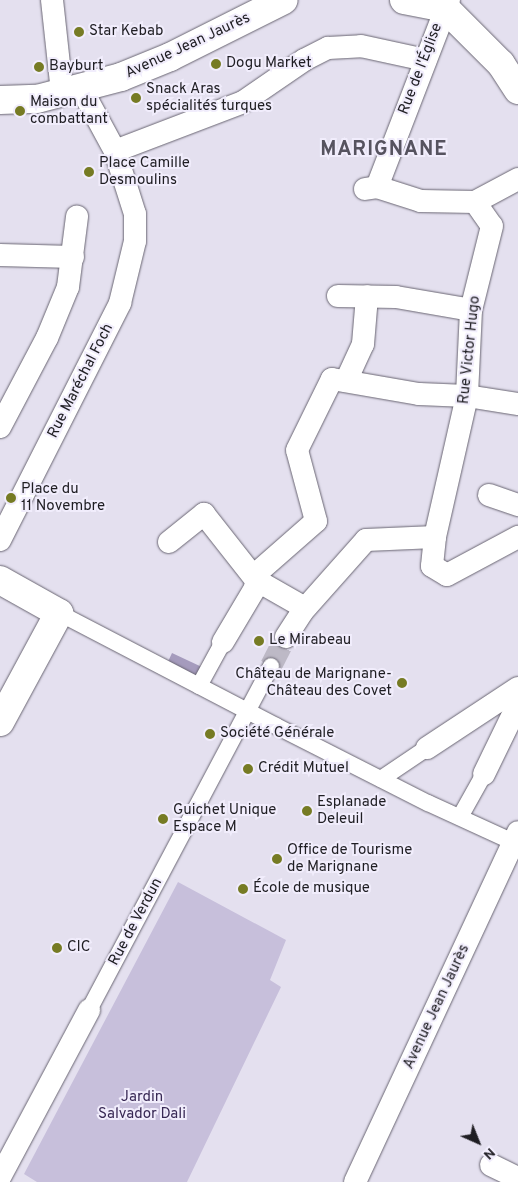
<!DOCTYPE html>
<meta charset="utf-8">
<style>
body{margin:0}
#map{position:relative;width:518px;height:1182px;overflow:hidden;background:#e4e0ef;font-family:Overpass,sans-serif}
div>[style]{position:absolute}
.green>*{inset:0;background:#c7bfdb}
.water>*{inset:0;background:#a59bbd;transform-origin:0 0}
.minor-tunnel>*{height:22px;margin-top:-11px;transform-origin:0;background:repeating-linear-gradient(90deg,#bdb9c6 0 22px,transparent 0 33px)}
.roads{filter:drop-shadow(0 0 1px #696572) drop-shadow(0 0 1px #696572)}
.pedestrian>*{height:16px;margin:-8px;padding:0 8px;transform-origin:8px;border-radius:8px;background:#fff}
.minor>*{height:22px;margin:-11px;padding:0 11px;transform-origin:11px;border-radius:11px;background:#fff}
.tertiary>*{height:28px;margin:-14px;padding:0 14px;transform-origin:14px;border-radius:14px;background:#fff}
.secondary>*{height:28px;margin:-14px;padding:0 14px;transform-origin:14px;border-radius:14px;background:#fff}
.dots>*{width:14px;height:14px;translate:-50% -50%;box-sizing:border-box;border:2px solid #f1edfc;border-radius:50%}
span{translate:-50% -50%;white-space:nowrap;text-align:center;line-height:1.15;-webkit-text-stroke:4px #f1edfc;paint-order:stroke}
.poi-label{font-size:15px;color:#1f1e23}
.left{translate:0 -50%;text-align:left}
.right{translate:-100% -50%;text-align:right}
.street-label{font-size:15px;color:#1f1e23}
.park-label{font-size:15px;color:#382854}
.district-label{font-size:20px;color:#56535f;font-weight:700;letter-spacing:1px}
.north{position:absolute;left:453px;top:1117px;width:50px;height:50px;-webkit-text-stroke:4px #f1edfc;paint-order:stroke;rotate:136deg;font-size:14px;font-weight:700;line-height:20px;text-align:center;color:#1f1e23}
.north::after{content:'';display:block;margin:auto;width:18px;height:22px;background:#1f1e23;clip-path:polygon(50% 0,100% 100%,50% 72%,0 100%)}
</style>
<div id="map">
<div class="green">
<i style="clip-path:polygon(178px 882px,286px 940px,270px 980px,281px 987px,187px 1182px,37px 1182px,24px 1174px)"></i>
</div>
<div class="water">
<i style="left:172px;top:653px;width:33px;height:13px;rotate:25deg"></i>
</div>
<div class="minor-tunnel">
<i style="left:271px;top:666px;width:33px;rotate:-63deg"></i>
</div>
<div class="roads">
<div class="pedestrian">
<i style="left:59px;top:613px;width:245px;rotate:27.5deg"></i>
<i style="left:276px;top:726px;width:170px;rotate:26.9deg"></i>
<i style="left:428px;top:803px;width:94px;rotate:24.6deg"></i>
<i style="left:199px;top:686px;width:50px;rotate:-61.4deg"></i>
<i style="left:381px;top:779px;width:55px;rotate:-34deg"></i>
<i style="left:460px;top:817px;width:49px;rotate:-60.8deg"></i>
<i style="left:89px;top:1010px;width:389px;rotate:-62.1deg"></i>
</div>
<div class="minor">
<i style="left:52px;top:0;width:93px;rotate:83.8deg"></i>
<i style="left:115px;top:151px;width:137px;rotate:-20.9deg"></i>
<i style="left:243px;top:102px;width:74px;rotate:-34.5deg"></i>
<i style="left:304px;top:60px;width:27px;rotate:-27deg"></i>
<i style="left:328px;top:48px;width:33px;rotate:-3deg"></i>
<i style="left:361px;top:46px;width:66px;rotate:12.3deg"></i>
<i style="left:377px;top:187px;width:200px;rotate:-68.9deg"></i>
<i style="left:365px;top:189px;width:12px;rotate:-9deg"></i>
<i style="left:377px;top:187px;width:46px;rotate:17.7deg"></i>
<i style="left:421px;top:201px;width:54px;rotate:1.1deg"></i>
<i style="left:475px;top:202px;width:29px;rotate:55deg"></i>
<i style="left:492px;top:226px;width:87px;rotate:104deg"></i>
<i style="left:471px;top:310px;width:86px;rotate:92.7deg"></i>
<i style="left:467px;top:396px;width:145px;rotate:102.8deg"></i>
<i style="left:435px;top:537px;width:29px;rotate:96deg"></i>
<i style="left:432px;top:566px;width:17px;rotate:31deg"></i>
<i style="left:447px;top:575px;width:81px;rotate:-28.2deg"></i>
<i style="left:475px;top:202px;width:49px;rotate:-28.1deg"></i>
<i style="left:0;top:255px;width:73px;rotate:1.6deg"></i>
<i style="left:338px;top:296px;width:58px;rotate:1deg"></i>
<i style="left:396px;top:297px;width:76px;rotate:9.8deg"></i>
<i style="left:346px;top:381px;width:41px;rotate:-65.3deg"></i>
<i style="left:363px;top:344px;width:48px;rotate:-85.2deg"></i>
<i style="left:0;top:427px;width:101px;rotate:-62.2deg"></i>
<i style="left:47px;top:338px;width:55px;rotate:-67.6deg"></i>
<i style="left:68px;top:287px;width:71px;rotate:-82.7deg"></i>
<i style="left:489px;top:495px;width:31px;rotate:19deg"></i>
<i style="left:0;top:540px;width:266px;rotate:-63.1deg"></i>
<i style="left:120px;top:303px;width:64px;rotate:-76.4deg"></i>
<i style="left:135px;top:241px;width:27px;rotate:-90deg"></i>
<i style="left:135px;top:214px;width:66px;rotate:-107.6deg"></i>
<i style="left:115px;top:151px;width:72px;rotate:-118.4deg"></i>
<i style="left:169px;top:542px;width:45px;rotate:-38.7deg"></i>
<i style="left:204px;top:514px;width:84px;rotate:51.8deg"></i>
<i style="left:256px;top:580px;width:56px;rotate:29.7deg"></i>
<i style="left:286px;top:637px;width:30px;rotate:-57deg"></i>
<i style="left:302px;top:612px;width:96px;rotate:-48.4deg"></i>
<i style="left:366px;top:540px;width:69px;rotate:-2.5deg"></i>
<i style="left:223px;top:642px;width:63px;rotate:-59.3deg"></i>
<i style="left:255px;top:588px;width:16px;rotate:-79deg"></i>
<i style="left:258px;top:572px;width:77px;rotate:-41.3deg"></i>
<i style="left:316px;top:521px;width:73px;rotate:-105deg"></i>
<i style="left:297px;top:450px;width:79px;rotate:-63.8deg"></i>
<i style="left:332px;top:379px;width:88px;rotate:9.8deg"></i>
<i style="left:419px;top:394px;width:48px;rotate:2.4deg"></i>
<i style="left:467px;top:396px;width:52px;rotate:8.9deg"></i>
<i style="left:427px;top:748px;width:109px;rotate:-33.4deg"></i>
<i style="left:484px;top:774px;width:78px;rotate:-64.1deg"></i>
<i style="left:491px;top:1165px;width:30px;rotate:26deg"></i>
<i style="left:0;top:1177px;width:189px;rotate:-61.9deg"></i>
<i style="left:355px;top:1182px;width:386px;rotate:-65deg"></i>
</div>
<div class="tertiary">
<i style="left:404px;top:0;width:42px;rotate:11deg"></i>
<i style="left:445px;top:8px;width:79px;rotate:45deg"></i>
<i style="left:501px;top:64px;width:31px;rotate:57deg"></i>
<i style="left:0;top:100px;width:37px;rotate:-2deg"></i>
<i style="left:37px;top:99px;width:87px;rotate:-14.7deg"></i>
<i style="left:121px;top:77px;width:53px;rotate:-22.2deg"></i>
<i style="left:170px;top:57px;width:127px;rotate:-26.6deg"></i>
</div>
<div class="secondary">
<i style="left:0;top:580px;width:68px;rotate:29.2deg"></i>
<i style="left:59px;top:613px;width:124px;rotate:118.4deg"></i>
</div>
</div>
<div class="dots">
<i style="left:79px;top:32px;background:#767b24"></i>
<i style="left:216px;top:64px;background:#767b24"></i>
<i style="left:39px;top:67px;background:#767b24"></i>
<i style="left:136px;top:98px;background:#767b24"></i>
<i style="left:20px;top:111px;background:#767b24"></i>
<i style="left:89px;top:172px;background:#767b24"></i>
<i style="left:11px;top:498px;background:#767b24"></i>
<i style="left:259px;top:641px;background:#767b24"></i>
<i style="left:402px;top:683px;background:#767b24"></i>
<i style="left:210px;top:734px;background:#767b24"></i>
<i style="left:248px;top:769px;background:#767b24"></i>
<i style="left:307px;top:811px;background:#767b24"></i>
<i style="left:163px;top:819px;background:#767b24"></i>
<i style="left:277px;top:859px;background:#767b24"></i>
<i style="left:243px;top:889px;background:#767b24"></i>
<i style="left:57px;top:948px;background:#767b24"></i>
</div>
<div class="poi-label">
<span class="left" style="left:89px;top:32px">Star Kebab</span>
<span class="left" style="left:226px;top:64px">Dogu Market</span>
<span class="left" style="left:49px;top:67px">Bayburt</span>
<span class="left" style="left:146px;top:98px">Snack Aras<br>spécialités turques</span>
<span class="left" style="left:30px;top:111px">Maison du<br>combattant</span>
<span class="left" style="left:99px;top:172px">Place Camille<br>Desmoulins</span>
<span class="left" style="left:21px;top:498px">Place du<br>11 Novembre</span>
<span class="left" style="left:269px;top:641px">Le Mirabeau</span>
<span class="right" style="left:392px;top:683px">Château de Marignane-<br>Château des Covet</span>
<span class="left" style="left:220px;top:734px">Société Générale</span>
<span class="left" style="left:258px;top:769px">Crédit Mutuel</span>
<span class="left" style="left:317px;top:811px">Esplanade<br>Deleuil</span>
<span class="left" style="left:173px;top:819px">Guichet Unique<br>Espace M</span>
<span class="left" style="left:287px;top:859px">Office de Tourisme<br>de Marignane</span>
<span class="left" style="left:253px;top:889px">École de musique</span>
<span class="left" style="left:67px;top:948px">CIC</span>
</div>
<div class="street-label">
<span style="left:188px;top:46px;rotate:-25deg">Avenue Jean Jaurès</span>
<span style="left:421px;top:69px;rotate:-69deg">Rue de l'Église</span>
<span style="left:470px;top:350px;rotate:-84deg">Rue Victor Hugo</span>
<span style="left:81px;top:381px;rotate:-63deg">Rue Maréchal Foch</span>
<span style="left:136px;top:922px;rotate:-62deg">Rue de Verdun</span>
<span style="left:437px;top:1007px;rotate:-65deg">Avenue Jean Jaurès</span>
</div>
<div class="park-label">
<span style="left:142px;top:1106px">Jardin<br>Salvador Dali</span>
</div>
<div class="district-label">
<span style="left:384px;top:150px">MARIGNANE</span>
</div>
<div class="north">N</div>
</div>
